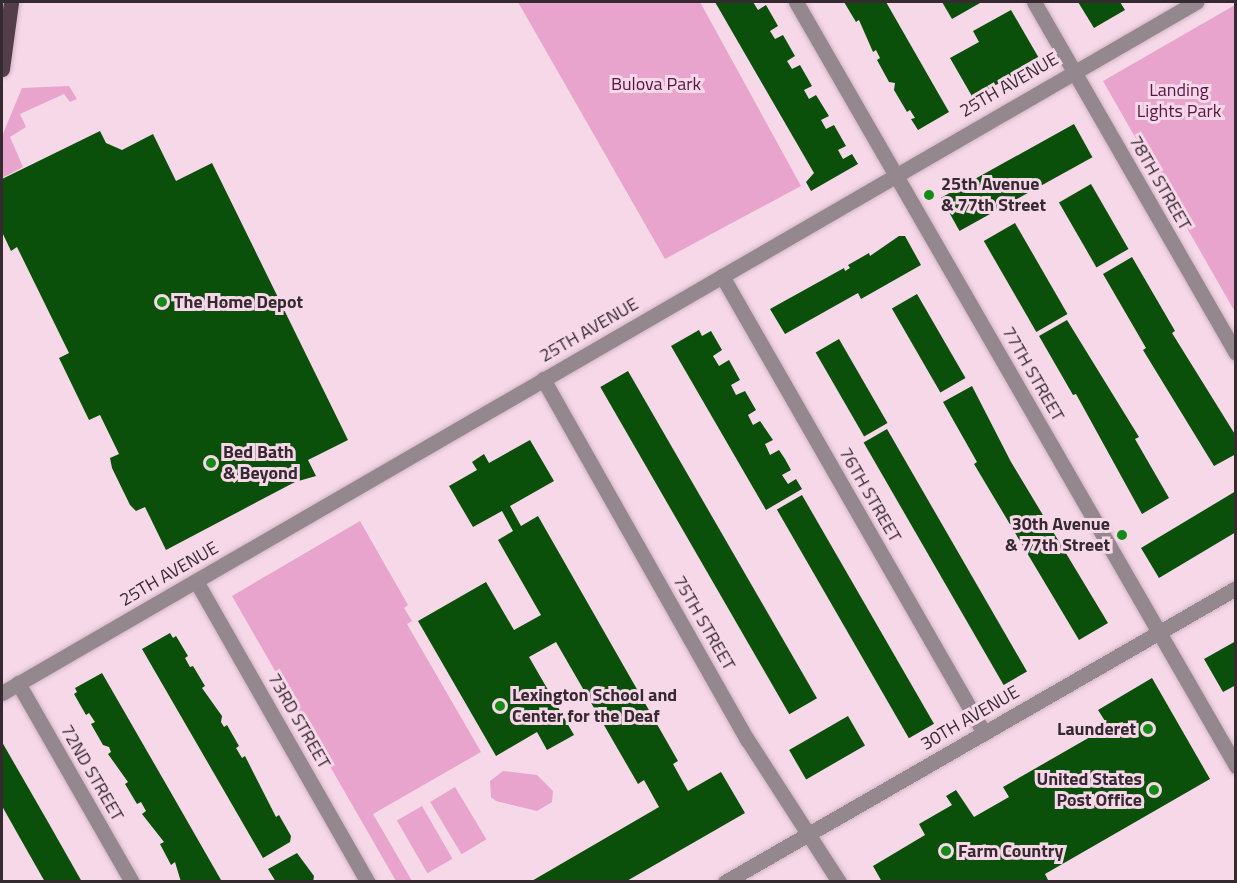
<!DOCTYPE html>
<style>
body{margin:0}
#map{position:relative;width:1237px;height:883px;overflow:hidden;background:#f7d8e9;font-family:"Titillium Web",sans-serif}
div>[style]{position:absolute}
.green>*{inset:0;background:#e8a4cc;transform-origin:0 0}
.building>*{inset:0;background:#0a4f0a;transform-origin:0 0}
.roads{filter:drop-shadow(0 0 2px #d0b5c4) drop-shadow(0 0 2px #d0b5c4)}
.minor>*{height:15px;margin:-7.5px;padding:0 7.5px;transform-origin:7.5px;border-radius:7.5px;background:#94878e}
.major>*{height:15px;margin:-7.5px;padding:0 7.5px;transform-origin:7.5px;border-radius:7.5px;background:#533e4a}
.dots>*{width:16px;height:16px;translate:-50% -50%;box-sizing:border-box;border:3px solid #f7d8e9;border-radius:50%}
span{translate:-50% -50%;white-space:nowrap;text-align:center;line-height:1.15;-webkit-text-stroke:6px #f7d8e9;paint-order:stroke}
.park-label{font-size:18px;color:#5b1244}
.street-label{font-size:18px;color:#362a31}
.poi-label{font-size:18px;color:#362a31;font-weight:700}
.left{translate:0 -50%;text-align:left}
.right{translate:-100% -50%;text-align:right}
.frame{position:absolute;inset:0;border:3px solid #362a31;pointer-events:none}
</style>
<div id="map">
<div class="green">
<i style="clip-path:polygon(518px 2px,700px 2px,801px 186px,665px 259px)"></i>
<i style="clip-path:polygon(1235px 5px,1235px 312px,1103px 81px)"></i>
<i style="clip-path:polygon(69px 86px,77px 99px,70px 102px,64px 94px,20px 114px,26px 127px,10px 137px,23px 167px,2px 178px,2px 136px,22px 88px)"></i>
<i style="clip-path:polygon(360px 521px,408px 605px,404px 608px,412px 621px,407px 624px,481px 752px,373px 814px,412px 881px,396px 881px,232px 596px)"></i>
<i style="clip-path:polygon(503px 771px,537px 775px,553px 791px,552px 802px,537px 811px,496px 801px,491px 797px,490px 781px)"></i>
<i style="left:455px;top:787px;width:61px;height:29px;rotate:59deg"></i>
<i style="left:422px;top:806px;width:61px;height:29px;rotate:60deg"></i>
</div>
<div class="building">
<i style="clip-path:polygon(715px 2px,753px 2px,758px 10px,766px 5px,778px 26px,770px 31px,775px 39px,783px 35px,795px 56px,787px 61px,792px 69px,800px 65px,812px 86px,804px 90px,809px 99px,816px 95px,829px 116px,821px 120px,826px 129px,834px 125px,846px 146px,838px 150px,843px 159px,852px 154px,858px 164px,811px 191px,806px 182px,814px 173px)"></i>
<i style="clip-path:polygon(844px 2px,886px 2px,949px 112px,918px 130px,911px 119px,915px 118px,910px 110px,907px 112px,894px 90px,895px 83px,889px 82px,877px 60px,880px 58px,876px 50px,873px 52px,859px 20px,856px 22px)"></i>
<i style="clip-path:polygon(942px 2px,980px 2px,980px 3px,952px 19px)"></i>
<i style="clip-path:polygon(1078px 2px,1120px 2px,1125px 10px,1094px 28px)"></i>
<i style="clip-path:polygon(1011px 10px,1040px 60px,973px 98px,950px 58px,979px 42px,973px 31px)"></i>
<i style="left:1074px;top:124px;width:38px;height:152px;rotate:61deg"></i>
<i style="clip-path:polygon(100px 131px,106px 143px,122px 150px,153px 134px,176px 181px,212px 163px,348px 440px,308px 460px,316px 476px,295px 482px,166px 550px,145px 507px,136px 511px,130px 505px,112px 468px,110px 458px,119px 454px,100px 415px,89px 420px,59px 358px,69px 353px,17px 247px,11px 251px,2px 232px,2px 179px)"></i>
<i style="left:1091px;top:184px;width:75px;height:37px;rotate:60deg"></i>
<i style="left:1015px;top:223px;width:105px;height:36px;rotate:60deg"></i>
<i style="clip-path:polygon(899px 236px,905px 236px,921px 265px,861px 299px,858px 293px,785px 334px,770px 309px,844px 268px,845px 271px,850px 268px,848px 265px,869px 253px,870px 256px)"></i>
<i style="clip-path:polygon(1132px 257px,1175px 331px,1172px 333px,1236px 436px,1236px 454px,1214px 466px,1143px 350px,1146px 348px,1103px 274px)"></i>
<i style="left:917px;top:294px;width:97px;height:29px;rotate:60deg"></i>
<i style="clip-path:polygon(1067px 320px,1139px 437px,1135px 439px,1169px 498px,1142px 514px,1076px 394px,1073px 395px,1039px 336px)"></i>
<i style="clip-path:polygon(699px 330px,702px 336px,711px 331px,722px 350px,713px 356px,719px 366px,729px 360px,740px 380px,731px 385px,736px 395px,745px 391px,756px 410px,748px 415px,753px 425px,760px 421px,773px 440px,765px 444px,770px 455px,779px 450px,785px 459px,791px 470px,782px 475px,788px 484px,796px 479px,802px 489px,766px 510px,671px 346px)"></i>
<i style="left:839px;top:339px;width:97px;height:27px;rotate:60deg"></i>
<i style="left:628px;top:371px;width:378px;height:32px;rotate:60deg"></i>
<i style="clip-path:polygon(972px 386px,1011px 462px,1108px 623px,1079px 640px,974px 464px,977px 462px,943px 402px)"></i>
<i style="left:887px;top:429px;width:280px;height:27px;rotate:60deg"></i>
<i style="clip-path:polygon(530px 440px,554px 481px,510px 506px,521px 526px,538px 516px,678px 761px,673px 764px,688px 791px,721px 772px,745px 813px,625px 882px,530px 882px,659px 807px,644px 780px,638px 784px,556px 642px,529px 657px,574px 735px,547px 750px,537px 732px,496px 756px,418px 621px,486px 582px,514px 630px,541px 615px,498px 540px,513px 531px,502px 511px,473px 527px,449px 486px,477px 470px,472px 462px,484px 454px,489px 463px)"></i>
<i style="clip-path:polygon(1236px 491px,1236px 532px,1159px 578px,1141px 548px)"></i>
<i style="left:802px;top:495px;width:264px;height:29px;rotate:60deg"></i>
<i style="clip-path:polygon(170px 633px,173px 638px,176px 636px,188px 656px,185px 658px,190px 667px,193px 666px,205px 686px,202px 688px,222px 716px,221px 722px,224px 727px,227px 725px,239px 746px,236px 748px,242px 758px,245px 756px,276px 817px,279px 815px,291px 836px,290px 842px,263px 858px,142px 649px)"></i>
<i style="clip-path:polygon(1236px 641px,1236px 685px,1223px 692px,1204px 659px)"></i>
<i style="clip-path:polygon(102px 673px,170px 791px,221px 880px,181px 882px,175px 862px,171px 865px,160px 844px,164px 842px,142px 814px,146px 811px,141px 802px,137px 804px,125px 784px,128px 782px,108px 754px,111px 752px,109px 747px,103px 745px,91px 724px,95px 722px,89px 713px,86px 715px,74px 694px,77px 692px,75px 688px)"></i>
<i style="clip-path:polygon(1152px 678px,1210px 779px,1045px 874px,1049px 882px,882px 882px,873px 866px,925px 835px,919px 824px,952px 805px,946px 796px,956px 790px,974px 817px,1009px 797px,1003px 787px,1097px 733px,1093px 727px,1105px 721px,1098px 710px)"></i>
<i style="left:848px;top:716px;width:34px;height:68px;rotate:60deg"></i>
<i style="clip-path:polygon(2px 742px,48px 822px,82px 882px,45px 882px,20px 838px,2px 806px)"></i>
<i style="clip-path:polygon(297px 853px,314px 876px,313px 882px,276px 882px,268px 869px)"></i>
</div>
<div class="roads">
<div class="minor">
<i style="left:796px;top:2px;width:882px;rotate:60.06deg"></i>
<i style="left:1034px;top:2px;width:405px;rotate:60.1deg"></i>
<i style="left:722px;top:276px;width:527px;rotate:60.17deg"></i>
<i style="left:543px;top:379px;width:414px;rotate:60.5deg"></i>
<i style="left:747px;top:739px;width:170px;rotate:57.2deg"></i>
<i style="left:196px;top:581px;width:347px;rotate:60.3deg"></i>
<i style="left:18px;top:683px;width:229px;rotate:60.2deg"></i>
<i style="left:2px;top:693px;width:1380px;rotate:-30.06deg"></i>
<i style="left:725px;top:882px;width:590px;rotate:-29.91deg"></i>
</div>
<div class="major">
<i style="left:2px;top:69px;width:68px;rotate:-82.3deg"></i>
</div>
</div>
<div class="dots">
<i style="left:929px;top:195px;background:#138c15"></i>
<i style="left:162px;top:302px;background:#138c15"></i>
<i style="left:211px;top:463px;background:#138c15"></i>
<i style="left:1122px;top:535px;background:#138c15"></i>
<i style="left:500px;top:706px;background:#138c15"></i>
<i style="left:1148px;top:729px;background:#138c15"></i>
<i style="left:1154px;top:790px;background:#138c15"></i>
<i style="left:946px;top:851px;background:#138c15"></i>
</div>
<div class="park-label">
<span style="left:656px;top:84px">Bulova Park</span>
<span style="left:1179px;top:101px">Landing<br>Lights Park</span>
</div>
<div class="street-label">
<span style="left:1009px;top:85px;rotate:-30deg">25TH AVENUE</span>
<span style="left:1160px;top:183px;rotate:60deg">78TH STREET</span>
<span style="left:589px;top:330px;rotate:-30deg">25TH AVENUE</span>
<span style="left:1033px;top:374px;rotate:60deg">77TH STREET</span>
<span style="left:870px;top:495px;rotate:60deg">76TH STREET</span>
<span style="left:169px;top:574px;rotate:-30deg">25TH AVENUE</span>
<span style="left:704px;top:623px;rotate:60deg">75TH STREET</span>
<span style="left:970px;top:718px;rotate:-30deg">30TH AVENUE</span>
<span style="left:299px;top:721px;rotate:60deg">73RD STREET</span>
<span style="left:92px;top:773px;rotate:60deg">72ND STREET</span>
</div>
<div class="poi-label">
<span class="left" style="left:941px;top:195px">25th Avenue<br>&amp; 77th Street</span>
<span class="left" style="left:174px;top:302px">The Home Depot</span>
<span class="left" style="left:223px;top:463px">Bed Bath<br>&amp; Beyond</span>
<span class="right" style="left:1110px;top:535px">30th Avenue<br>&amp; 77th Street</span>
<span class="left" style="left:512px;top:706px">Lexington School and<br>Center for the Deaf</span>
<span class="right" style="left:1136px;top:729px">Launderet</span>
<span class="right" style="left:1142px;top:790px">United States<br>Post Office</span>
<span class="left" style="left:958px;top:851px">Farm Country</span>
</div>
<div class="frame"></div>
</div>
